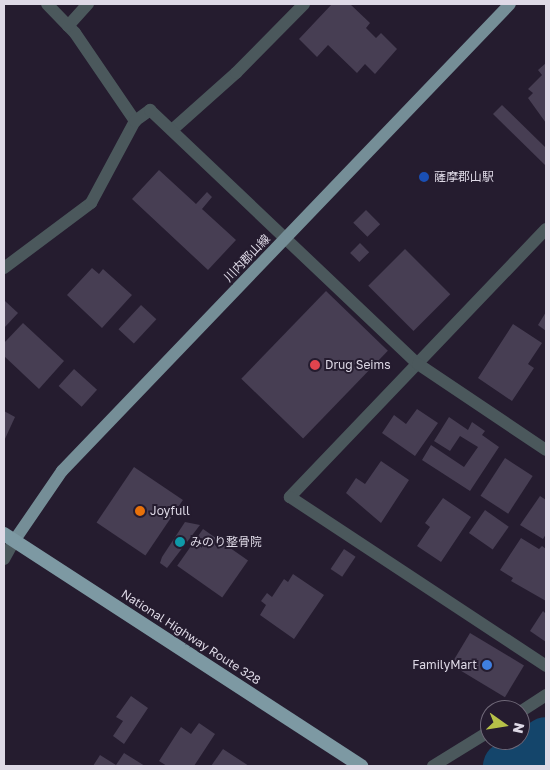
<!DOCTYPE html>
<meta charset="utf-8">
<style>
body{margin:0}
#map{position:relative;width:550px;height:770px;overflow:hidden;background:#251c2f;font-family:"Golos Text","Noto Sans JP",sans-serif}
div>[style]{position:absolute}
.river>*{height:48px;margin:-24px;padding:0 24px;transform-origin:24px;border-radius:24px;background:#14456b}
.building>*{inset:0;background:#473e53;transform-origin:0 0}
.minor>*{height:12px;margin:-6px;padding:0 6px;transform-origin:6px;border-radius:6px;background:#4b585c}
.primary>*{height:12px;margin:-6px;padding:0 6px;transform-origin:6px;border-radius:6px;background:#758e97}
.trunk>*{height:14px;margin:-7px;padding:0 7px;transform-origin:7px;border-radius:7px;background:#7d99a3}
.dots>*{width:14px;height:14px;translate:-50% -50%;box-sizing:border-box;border:2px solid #251c2f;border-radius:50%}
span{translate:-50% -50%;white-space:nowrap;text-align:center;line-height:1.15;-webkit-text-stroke:4px #251c2f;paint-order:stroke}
.poi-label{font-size:12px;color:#ded9e6}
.left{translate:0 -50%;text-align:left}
.right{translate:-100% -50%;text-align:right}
.street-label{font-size:12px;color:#ded9e6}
.frame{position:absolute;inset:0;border:5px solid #ded9e6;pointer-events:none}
.north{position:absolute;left:480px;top:700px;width:50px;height:50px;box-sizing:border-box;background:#251c2f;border:1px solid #6f6878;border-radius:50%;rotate:103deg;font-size:14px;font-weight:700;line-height:20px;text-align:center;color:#ded9e6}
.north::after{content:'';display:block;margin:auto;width:18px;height:22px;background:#b6c148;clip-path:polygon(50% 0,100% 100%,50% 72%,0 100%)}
</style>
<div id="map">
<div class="river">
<i style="left:507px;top:766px;width:46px;rotate:-32.7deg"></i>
</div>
<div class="building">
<i style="clip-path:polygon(332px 4px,350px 4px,370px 23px,366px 28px,376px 38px,381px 33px,397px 49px,375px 74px,365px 64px,357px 73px,328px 45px,317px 57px,299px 39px)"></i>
<i style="clip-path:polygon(546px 63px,546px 123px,528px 98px,533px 93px,528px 89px,542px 75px,538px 70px)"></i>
<i style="clip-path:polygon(502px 105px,546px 148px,546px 166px,493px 114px)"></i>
<i style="clip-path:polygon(159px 170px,196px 204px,207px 192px,212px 197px,202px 209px,236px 240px,208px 270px,132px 199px)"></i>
<i style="left:366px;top:210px;width:20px;height:18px;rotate:45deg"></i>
<i style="left:360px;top:243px;width:13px;height:14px;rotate:45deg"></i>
<i style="left:405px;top:249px;width:64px;height:52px;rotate:45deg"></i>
<i style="clip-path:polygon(92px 268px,99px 274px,103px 269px,132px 295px,102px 328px,67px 295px)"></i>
<i style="left:326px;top:291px;width:86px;height:122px;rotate:44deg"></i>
<i style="clip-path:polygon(5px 301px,18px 313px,4px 328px,4px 303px)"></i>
<i style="left:141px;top:305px;width:21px;height:33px;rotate:43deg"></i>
<i style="clip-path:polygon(546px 312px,546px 331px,538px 325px)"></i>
<i style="clip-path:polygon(23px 323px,64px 361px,39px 389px,4px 356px,4px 343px)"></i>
<i style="clip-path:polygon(513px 324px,542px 343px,528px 364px,534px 368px,512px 401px,478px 378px)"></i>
<i style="left:74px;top:369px;width:31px;height:23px;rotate:42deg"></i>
<i style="clip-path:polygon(417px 409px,438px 423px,415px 456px,382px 433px,394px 415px,406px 424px)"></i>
<i style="clip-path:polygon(4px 411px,15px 417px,4px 441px)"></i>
<i style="clip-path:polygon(449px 417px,468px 430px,472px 422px,485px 431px,482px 435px,499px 447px,470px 491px,422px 460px,431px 445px,464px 467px,478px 447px,460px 436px,450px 451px,434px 441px)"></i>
<i style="left:505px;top:458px;width:33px;height:45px;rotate:33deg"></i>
<i style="clip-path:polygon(381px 461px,409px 480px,381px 523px,346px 493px,356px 478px,365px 484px)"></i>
<i style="left:134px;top:467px;width:59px;height:67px;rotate:34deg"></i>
<i style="clip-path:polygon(540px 496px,546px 500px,546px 534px,543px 539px,520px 525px)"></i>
<i style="clip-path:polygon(443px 498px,471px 517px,441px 562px,417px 546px,430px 527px,425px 523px)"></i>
<i style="left:485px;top:510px;width:29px;height:28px;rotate:35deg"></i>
<i style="clip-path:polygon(185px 522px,200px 525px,167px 568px,160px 563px,162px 557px)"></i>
<i style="left:203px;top:529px;width:55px;height:45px;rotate:35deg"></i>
<i style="clip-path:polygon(521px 538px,539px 549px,542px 546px,546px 549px,546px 601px,511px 581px,513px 578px,500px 570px)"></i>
<i style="left:344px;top:549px;width:14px;height:24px;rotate:34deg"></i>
<i style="clip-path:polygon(293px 574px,324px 595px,294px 639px,260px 615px,266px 605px,261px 601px,267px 593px,272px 597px,284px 579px,288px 582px)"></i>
<i style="clip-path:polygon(543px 611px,546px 614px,546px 642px,530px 631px)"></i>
<i style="left:470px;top:633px;width:63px;height:37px;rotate:31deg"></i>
<i style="clip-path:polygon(131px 696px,148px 708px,124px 744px,113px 736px,123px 721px,116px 717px)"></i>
<i style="clip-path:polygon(199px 723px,215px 734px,194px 766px,167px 766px,159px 761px,181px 727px,191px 734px)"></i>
<i style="clip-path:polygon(223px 749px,249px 766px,211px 766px)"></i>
<i style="clip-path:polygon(124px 753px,145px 766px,93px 766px,100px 755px,116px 765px)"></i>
</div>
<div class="minor">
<i style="left:47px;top:4px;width:40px;rotate:46deg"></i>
<i style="left:75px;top:33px;width:107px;rotate:55.7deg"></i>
<i style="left:68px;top:26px;width:30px;rotate:-48deg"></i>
<i style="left:172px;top:130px;width:86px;rotate:-41.7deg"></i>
<i style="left:236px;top:73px;width:97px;rotate:-45.4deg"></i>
<i style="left:546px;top:229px;width:371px;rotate:133.7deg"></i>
<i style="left:290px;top:497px;width:307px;rotate:33.4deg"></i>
<i style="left:4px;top:268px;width:109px;rotate:-36.8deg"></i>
<i style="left:91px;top:203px;width:93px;rotate:-61.8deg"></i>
<i style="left:135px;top:121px;width:19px;rotate:-36deg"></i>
<i style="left:150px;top:110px;width:369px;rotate:43.5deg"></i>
<i style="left:418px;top:364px;width:154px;rotate:33.9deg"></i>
<i style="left:4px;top:559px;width:21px;rotate:-61deg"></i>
<i style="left:520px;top:712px;width:31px;rotate:-33deg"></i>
<i style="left:433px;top:766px;width:67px;rotate:-31.6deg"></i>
</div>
<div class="primary">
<i style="left:14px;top:541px;width:85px;rotate:-55.6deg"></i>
<i style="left:62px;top:471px;width:647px;rotate:-46.19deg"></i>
</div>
<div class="trunk">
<i style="left:4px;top:534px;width:426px;rotate:33deg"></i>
</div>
<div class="dots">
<i style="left:424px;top:177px;background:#1a4fb4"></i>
<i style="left:315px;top:365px;background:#e0444e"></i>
<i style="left:140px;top:511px;background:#e8710a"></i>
<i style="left:180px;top:542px;background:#0f9aa8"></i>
<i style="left:487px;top:665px;background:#3f7fe0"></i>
</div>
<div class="poi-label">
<span class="left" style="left:434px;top:177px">薩摩郡山駅</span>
<span class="left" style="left:325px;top:365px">Drug Seims</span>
<span class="left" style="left:150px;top:511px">Joyfull</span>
<span class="left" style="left:190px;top:542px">みのり整骨院</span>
<span class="right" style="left:477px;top:665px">FamilyMart</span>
</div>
<div class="street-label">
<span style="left:247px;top:258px;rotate:-46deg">川内郡山線</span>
<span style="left:191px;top:637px;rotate:33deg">National Highway Route 328</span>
</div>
<div class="frame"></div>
<div class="north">N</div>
</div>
